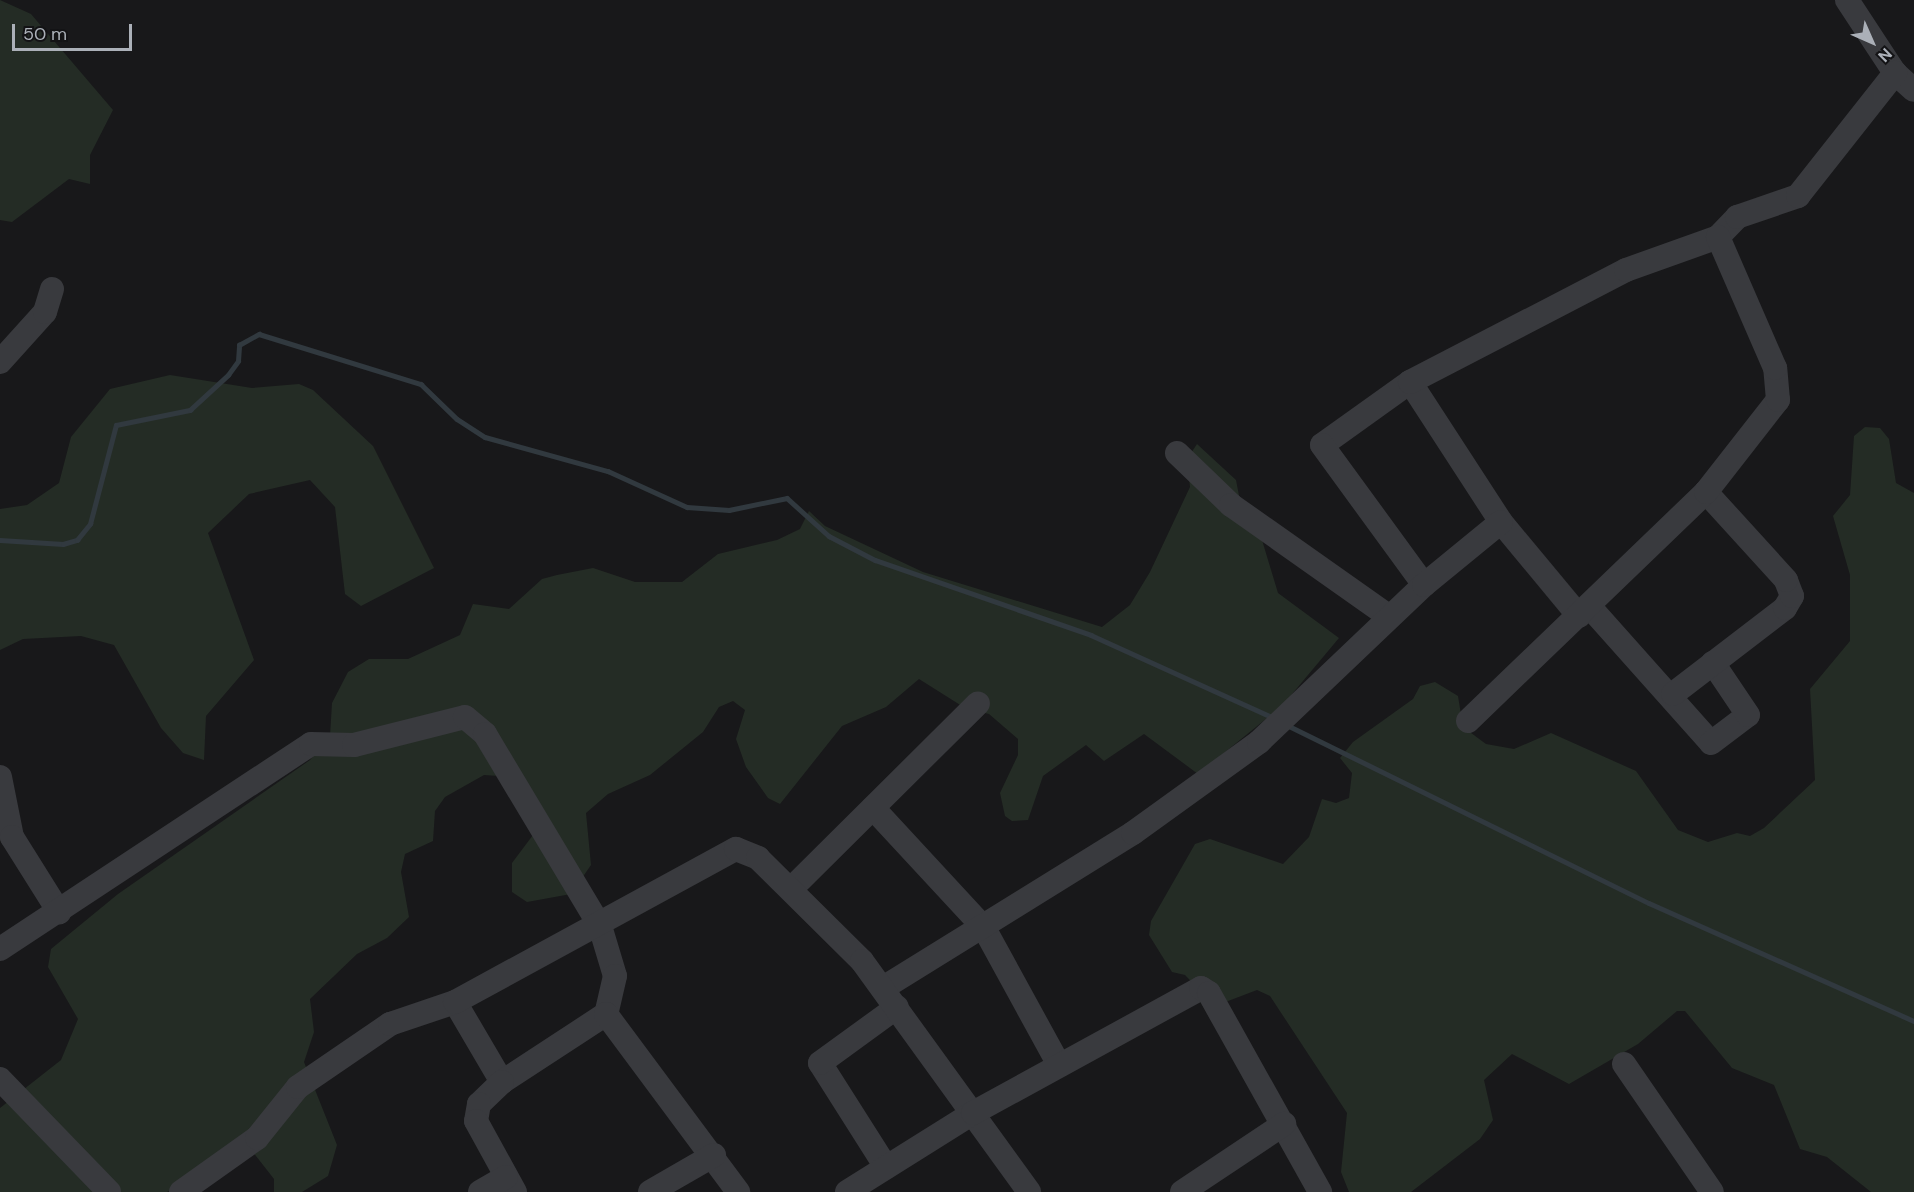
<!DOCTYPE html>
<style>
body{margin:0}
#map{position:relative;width:1914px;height:1192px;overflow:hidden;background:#18181a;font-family:"DM Sans",sans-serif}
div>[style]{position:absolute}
.green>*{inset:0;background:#242c25}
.stream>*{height:4.5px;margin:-2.25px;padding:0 2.25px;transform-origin:2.25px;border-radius:2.25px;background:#31393f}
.minor>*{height:24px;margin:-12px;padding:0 12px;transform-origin:12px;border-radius:12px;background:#393a3e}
span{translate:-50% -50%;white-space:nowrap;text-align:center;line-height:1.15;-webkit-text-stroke:4.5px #131315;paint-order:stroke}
.north{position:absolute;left:1842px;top:12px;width:60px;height:60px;-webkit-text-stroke:4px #131315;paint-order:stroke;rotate:135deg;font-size:16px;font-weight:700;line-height:24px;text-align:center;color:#abb0b8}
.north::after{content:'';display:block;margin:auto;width:21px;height:27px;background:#abb0b8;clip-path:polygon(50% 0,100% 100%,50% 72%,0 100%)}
.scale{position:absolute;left:12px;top:24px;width:120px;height:27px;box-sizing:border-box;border:3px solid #abb0b8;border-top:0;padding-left:8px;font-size:18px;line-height:21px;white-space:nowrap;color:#abb0b8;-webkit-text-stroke:4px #131315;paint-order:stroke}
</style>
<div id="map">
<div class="green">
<i style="clip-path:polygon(0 0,31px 14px,113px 110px,90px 155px,90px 184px,69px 179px,12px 222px,0 220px)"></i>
<i style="clip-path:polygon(170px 375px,252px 388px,299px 384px,313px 390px,373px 446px,434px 568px,361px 606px,345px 594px,335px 507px,310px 480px,249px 494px,208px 533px,254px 660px,206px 716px,204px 760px,183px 753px,161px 728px,114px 645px,81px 636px,23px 639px,0 650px,0 509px,27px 505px,59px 483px,71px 437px,110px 389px)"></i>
<i style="clip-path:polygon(1865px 427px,1880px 428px,1889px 439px,1896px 483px,1914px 493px,1914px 1192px,1871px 1192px,1827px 1157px,1800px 1149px,1774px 1085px,1732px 1068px,1685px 1011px,1677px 1011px,1638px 1044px,1569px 1084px,1512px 1054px,1484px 1080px,1493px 1120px,1480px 1139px,1411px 1192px,1349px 1192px,1341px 1172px,1347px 1113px,1270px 996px,1257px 990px,1215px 1006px,1185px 975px,1172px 972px,1149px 935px,1151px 921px,1195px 844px,1210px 839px,1283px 864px,1309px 837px,1322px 799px,1336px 803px,1349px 798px,1352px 773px,1340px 758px,1353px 742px,1413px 699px,1420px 686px,1435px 682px,1458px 696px,1463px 727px,1486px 744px,1514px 749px,1551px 733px,1636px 771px,1678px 830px,1708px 842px,1737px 833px,1750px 836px,1764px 828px,1815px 780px,1810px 689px,1850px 641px,1850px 575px,1833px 516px,1850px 495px,1854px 436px)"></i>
<i style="clip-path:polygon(1197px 444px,1236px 480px,1243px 516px,1262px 540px,1278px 593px,1339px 638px,1282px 706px,1198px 774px,1144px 734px,1104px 761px,1086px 745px,1043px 776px,1028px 820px,1012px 821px,1005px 816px,1000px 793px,1018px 755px,1018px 739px,989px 714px,965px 708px,919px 679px,886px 707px,842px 726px,780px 804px,768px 798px,746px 767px,736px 739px,745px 710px,733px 701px,719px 707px,703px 732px,650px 775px,608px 794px,586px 813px,591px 865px,571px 894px,527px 902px,512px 892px,512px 863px,536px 831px,499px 776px,484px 775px,445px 797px,435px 811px,433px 841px,405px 854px,401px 872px,409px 917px,387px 938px,357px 954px,310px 999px,314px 1032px,304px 1062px,337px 1145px,328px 1176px,302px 1192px,274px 1192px,274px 1179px,252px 1151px,167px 1192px,0 1192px,0 1108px,61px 1060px,78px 1019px,48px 967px,51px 949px,118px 894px,310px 760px,330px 736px,332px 703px,348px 672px,369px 659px,408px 659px,460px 635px,473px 604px,509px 609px,542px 579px,557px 575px,593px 568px,635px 582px,682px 582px,718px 554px,777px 540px,800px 529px,809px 511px,825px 526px,923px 572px,1102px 627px,1130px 605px,1150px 572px,1190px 487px,1187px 459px)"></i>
</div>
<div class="stream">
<i style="left:0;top:540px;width:63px;rotate:3.6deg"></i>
<i style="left:63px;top:544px;width:15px;rotate:-16deg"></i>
<i style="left:77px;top:540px;width:21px;rotate:-51deg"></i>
<i style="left:90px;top:524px;width:102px;rotate:-75.3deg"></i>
<i style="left:116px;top:425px;width:76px;rotate:-11.5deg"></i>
<i style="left:190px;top:410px;width:52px;rotate:-42.6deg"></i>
<i style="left:228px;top:375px;width:17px;rotate:-54deg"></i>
<i style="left:238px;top:361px;width:16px;rotate:-86deg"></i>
<i style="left:239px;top:345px;width:23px;rotate:-29deg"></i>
<i style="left:259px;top:334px;width:170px;rotate:17.2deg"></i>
<i style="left:421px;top:384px;width:50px;rotate:44.2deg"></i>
<i style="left:457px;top:419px;width:33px;rotate:33deg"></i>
<i style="left:485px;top:437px;width:128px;rotate:15.5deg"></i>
<i style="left:608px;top:471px;width:87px;rotate:24.5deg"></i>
<i style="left:687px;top:507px;width:42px;rotate:4.1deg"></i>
<i style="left:729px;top:510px;width:59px;rotate:-11.7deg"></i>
<i style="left:787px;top:498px;width:57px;rotate:42.1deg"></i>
<i style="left:829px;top:536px;width:52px;rotate:27.6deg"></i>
<i style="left:875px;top:560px;width:229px;rotate:19.1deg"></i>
<i style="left:1091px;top:635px;width:201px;rotate:24.4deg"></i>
<i style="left:1287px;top:725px;width:403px;rotate:26.2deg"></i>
<i style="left:1649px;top:903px;width:290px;rotate:24deg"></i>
</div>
<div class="minor">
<i style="left:1847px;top:0;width:87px;rotate:56.7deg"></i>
<i style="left:1895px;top:73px;width:25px;rotate:42deg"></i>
<i style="left:0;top:362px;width:67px;rotate:-48deg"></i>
<i style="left:45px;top:312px;width:24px;rotate:-73deg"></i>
<i style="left:1410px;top:382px;width:108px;rotate:144.4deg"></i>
<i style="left:1322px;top:445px;width:173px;rotate:53.9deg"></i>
<i style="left:1177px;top:453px;width:75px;rotate:43.9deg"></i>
<i style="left:1231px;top:505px;width:194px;rotate:35.2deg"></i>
<i style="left:1589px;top:606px;width:183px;rotate:48.3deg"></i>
<i style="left:1711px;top:743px;width:46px;rotate:-37.1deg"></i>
<i style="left:1748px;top:715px;width:63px;rotate:-123.9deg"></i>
<i style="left:1579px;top:616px;width:122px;rotate:-129.7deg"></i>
<i style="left:1501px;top:522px;width:167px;rotate:-123deg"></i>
<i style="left:1410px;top:382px;width:243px;rotate:-27.4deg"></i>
<i style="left:1626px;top:270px;width:98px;rotate:-19.7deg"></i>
<i style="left:1718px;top:237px;width:28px;rotate:-46deg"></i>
<i style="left:1737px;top:217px;width:65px;rotate:-19deg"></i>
<i style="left:1798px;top:196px;width:157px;rotate:-51.7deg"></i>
<i style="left:1673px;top:694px;width:141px;rotate:-37.5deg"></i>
<i style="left:1785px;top:608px;width:14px;rotate:-60deg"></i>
<i style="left:1792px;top:596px;width:17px;rotate:-111deg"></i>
<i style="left:1786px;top:580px;width:119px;rotate:-132.3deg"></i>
<i style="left:1468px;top:721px;width:330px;rotate:-43.9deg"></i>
<i style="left:1706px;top:492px;width:117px;rotate:-52deg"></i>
<i style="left:1778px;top:400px;width:32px;rotate:-95deg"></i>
<i style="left:1775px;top:368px;width:143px;rotate:-113.5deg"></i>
<i style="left:0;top:777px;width:61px;rotate:78.7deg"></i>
<i style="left:12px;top:837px;width:89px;rotate:57.9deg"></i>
<i style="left:873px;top:808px;width:163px;rotate:47.2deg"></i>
<i style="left:984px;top:928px;width:156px;rotate:61.3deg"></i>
<i style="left:792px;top:888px;width:262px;rotate:-44.8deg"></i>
<i style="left:0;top:949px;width:372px;rotate:-33.4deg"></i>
<i style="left:311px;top:744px;width:43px;rotate:1.3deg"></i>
<i style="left:354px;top:745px;width:114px;rotate:-14.2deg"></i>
<i style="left:465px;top:717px;width:26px;rotate:40deg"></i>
<i style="left:485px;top:734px;width:224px;rotate:59.1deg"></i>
<i style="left:600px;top:926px;width:52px;rotate:73.3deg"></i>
<i style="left:615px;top:976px;width:39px;rotate:103deg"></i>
<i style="left:883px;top:988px;width:294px;rotate:-31.8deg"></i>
<i style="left:1133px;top:833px;width:155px;rotate:-35.8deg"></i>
<i style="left:1259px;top:742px;width:228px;rotate:-43.6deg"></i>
<i style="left:1424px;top:585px;width:99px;rotate:-39.3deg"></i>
<i style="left:455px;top:1002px;width:93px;rotate:59.6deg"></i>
<i style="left:502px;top:1082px;width:124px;rotate:-33.2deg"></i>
<i style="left:606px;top:1014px;width:222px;rotate:53.4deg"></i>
<i style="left:1624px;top:1064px;width:155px;rotate:55.5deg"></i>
<i style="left:0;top:1079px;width:157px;rotate:46deg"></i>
<i style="left:502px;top:1082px;width:32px;rotate:136deg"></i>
<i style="left:479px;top:1104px;width:17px;rotate:100deg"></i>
<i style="left:476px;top:1121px;width:81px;rotate:61.2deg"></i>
<i style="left:886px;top:1167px;width:123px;rotate:-122.4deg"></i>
<i style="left:820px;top:1063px;width:95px;rotate:-36deg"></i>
<i style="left:181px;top:1192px;width:93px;rotate:-35.4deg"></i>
<i style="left:257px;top:1138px;width:65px;rotate:-51.2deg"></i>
<i style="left:298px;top:1087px;width:112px;rotate:-34.4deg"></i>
<i style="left:390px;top:1024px;width:69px;rotate:-18.7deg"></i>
<i style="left:455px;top:1002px;width:320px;rotate:-28.6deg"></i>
<i style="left:736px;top:849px;width:24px;rotate:22deg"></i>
<i style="left:758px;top:858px;width:146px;rotate:44.7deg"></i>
<i style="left:862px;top:961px;width:285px;rotate:54.1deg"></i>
<i style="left:480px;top:1192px;width:30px;rotate:-30deg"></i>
<i style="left:650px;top:1192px;width:74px;rotate:-30deg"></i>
<i style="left:847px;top:1192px;width:149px;rotate:-32.1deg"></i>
<i style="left:973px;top:1113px;width:260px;rotate:-28.7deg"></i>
<i style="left:1201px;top:988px;width:9px;rotate:32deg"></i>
<i style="left:1209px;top:993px;width:228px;rotate:60.8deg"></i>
<i style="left:1182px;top:1192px;width:123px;rotate:-33.7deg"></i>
</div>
<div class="north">N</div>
<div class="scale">50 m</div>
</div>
